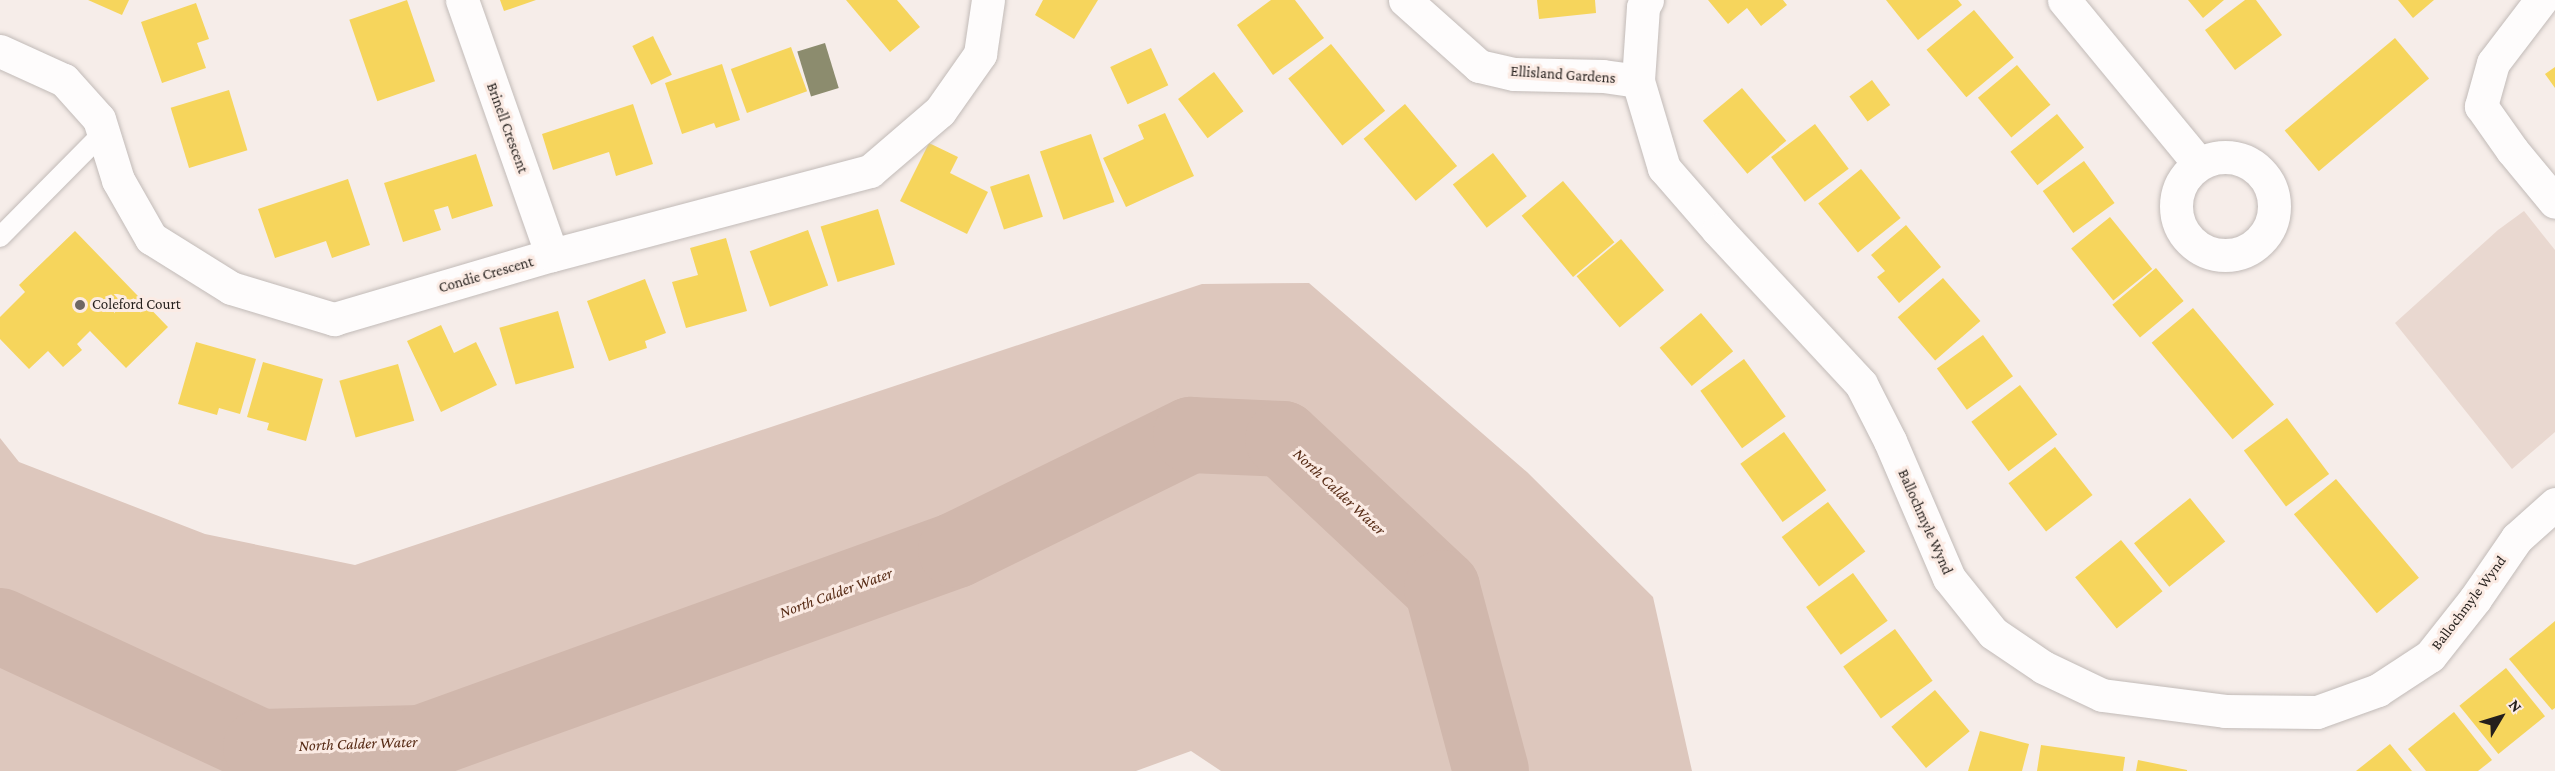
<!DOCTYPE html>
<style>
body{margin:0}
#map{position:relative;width:2555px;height:771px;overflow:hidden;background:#f6ede9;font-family:"Crimson Pro",serif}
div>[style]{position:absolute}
.green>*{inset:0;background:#e9d8d0}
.forest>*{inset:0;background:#ddc7bd}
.homes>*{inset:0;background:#f6d55c;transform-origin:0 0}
.industry>*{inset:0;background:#8c8c6e;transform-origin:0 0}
.river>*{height:76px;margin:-38px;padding:0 38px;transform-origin:38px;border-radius:38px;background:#d0b7ac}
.roads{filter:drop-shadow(0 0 2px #c2bbb8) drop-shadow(0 0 2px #c2bbb8)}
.lane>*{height:20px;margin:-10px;padding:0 10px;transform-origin:10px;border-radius:10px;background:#fefcfc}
.street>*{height:33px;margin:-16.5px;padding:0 16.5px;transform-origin:16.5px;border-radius:16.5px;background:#fefcfc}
.street>.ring{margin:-16.5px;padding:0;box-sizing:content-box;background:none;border:33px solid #fefcfc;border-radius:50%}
.dots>*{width:16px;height:16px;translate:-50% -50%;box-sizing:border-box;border:3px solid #fbebe4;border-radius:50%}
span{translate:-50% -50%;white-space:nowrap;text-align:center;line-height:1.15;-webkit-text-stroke:6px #fbebe4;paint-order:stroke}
.street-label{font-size:15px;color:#241f1c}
.poi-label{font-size:15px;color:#241f1c}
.left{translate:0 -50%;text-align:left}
.water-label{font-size:16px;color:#572b15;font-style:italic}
.north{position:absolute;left:2471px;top:687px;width:60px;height:60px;-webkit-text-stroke:4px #fbebe4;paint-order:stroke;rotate:52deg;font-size:16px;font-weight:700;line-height:24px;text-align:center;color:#241f1c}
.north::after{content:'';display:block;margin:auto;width:21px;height:27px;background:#241f1c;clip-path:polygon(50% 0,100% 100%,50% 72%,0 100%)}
</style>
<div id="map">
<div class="green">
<i style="clip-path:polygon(2524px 211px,2555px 250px,2555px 432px,2512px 469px,2395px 323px,2498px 230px)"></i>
</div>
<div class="forest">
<i style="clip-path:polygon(1309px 283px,1527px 472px,1653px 597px,1692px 771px,1221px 771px,1191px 751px,1136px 771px,0 771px,0 438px,19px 462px,205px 534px,355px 565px,1202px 284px)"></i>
</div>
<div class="homes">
<i style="clip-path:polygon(88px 0,129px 0,122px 15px)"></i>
<i style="left:407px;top:0;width:86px;height:61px;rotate:71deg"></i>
<i style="clip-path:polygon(500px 0,536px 0,504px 11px)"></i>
<i style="clip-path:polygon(846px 0,897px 0,920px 27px,890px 52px)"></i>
<i style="clip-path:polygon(1043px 0,1098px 0,1074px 39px,1035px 15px)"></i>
<i style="clip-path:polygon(1271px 0,1295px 0,1324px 38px,1273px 75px,1237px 25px)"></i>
<i style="clip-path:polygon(1537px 0,1595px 0,1596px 13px,1539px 19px)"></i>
<i style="clip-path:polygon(1708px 0,1783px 0,1787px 5px,1761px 26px,1747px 8px,1728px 24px)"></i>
<i style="clip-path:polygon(1886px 0,1958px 0,1962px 5px,1918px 40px)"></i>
<i style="clip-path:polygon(2188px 0,2224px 0,2203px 18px)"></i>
<i style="clip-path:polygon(2245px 0,2256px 0,2282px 35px,2235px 70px,2205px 30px)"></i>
<i style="clip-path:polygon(2398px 0,2434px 0,2413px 18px)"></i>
<i style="clip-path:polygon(196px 3px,209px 39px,197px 43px,206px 68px,162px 83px,141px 22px)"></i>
<i style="left:1974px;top:10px;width:62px;height:62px;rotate:50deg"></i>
<i style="left:653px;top:36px;width:43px;height:23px;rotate:64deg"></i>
<i style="left:2395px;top:38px;width:53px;height:144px;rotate:50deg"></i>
<i style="left:1331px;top:44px;width:86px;height:55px;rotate:51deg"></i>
<i style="left:791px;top:47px;width:47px;height:64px;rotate:70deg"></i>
<i style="left:1151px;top:48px;width:41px;height:45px;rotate:65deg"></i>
<i style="clip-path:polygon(722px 64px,740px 120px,716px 128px,714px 123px,682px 134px,665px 83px)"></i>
<i style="left:2017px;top:65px;width:52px;height:51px;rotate:50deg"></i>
<i style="clip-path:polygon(2555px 67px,2555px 88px,2545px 74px)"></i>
<i style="left:1214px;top:72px;width:49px;height:45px;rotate:53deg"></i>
<i style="left:1872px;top:80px;width:31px;height:28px;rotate:54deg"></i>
<i style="left:1742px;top:88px;width:69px;height:51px;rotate:50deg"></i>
<i style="left:229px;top:90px;width:63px;height:61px;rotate:73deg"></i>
<i style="clip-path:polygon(633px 104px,653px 164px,616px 176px,609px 152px,553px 170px,542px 134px)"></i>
<i style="left:1405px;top:104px;width:81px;height:54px;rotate:50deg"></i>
<i style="clip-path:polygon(1165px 113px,1194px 176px,1126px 207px,1103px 158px,1144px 139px,1138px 125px)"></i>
<i style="left:2057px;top:114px;width:43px;height:60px;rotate:51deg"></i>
<i style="left:1815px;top:124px;width:56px;height:55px;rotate:53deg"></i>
<i style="left:1091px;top:134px;width:72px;height:54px;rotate:71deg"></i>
<i style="clip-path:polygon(929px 143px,958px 157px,950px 173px,988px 192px,967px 234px,900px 201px)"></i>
<i style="left:1493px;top:153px;width:55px;height:51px;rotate:52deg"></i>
<i style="clip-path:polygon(476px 154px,493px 206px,452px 219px,448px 206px,434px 210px,441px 230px,403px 242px,384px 183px)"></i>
<i style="left:2084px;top:161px;width:52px;height:51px;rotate:54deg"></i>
<i style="left:1861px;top:169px;width:63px;height:55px;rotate:51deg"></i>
<i style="left:1029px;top:174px;width:45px;height:41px;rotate:72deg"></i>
<i style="clip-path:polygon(348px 179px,370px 245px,332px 258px,326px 241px,275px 258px,258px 209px)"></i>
<i style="left:1563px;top:181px;width:80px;height:54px;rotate:50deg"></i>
<i style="left:878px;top:209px;width:58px;height:60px;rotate:73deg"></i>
<i style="left:2110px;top:217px;width:67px;height:50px;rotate:51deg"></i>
<i style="clip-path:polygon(1906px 225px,1941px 267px,1899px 303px,1877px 277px,1885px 271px,1871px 255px)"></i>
<i style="left:808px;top:230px;width:59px;height:62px;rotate:70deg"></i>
<i style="clip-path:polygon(75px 231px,168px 327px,126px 368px,90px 331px,77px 344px,82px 350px,63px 367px,48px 351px,29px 369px,0 339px,0 317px,25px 292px,19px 285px)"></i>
<i style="clip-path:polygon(726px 238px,747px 311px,686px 328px,672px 282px,698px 275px,690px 248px)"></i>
<i style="left:1621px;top:239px;width:67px;height:58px;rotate:50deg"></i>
<i style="left:2156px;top:268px;width:43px;height:57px;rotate:50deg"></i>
<i style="left:1943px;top:278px;width:57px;height:60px;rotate:49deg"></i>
<i style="clip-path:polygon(645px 279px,666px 333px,645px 341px,647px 348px,609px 361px,587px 301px)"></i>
<i style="left:2193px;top:308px;width:126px;height:54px;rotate:50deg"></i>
<i style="left:558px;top:311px;width:59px;height:61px;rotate:74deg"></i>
<i style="left:1701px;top:313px;width:50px;height:54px;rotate:50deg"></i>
<i style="clip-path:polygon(441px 325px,454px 353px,476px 342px,497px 385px,441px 412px,407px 341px)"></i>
<i style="left:1983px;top:335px;width:51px;height:57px;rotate:54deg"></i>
<i style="clip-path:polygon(196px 342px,256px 359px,240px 414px,219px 408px,217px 415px,178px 404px)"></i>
<i style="left:1744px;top:359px;width:71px;height:54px;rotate:54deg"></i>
<i style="clip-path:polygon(263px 362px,323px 379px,306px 441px,267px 430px,269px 423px,247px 417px)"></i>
<i style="left:398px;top:364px;width:59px;height:61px;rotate:74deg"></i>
<i style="left:2020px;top:385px;width:62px;height:61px;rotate:53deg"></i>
<i style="left:2287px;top:418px;width:70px;height:54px;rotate:53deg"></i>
<i style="left:1784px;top:432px;width:72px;height:54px;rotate:54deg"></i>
<i style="left:2055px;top:447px;width:61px;height:59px;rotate:52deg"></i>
<i style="left:2336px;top:479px;width:129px;height:55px;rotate:50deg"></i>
<i style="left:2190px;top:498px;width:56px;height:72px;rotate:51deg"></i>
<i style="left:1828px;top:502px;width:62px;height:58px;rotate:53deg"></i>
<i style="left:2121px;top:540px;width:66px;height:59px;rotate:51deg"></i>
<i style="left:1853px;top:573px;width:59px;height:58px;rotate:54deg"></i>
<i style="clip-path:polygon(2555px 621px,2555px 708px,2552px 710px,2509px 659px)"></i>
<i style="left:1895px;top:629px;width:64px;height:64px;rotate:54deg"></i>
<i style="left:2506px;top:668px;width:62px;height:60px;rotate:51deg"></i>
<i style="left:1935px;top:690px;width:54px;height:57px;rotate:50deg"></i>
<i style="clip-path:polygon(2454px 712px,2492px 760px,2478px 771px,2426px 771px,2408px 749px)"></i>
<i style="clip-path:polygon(1980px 731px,2029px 744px,2022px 771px,1968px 771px)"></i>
<i style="clip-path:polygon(2390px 744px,2412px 771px,2356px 771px)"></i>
<i style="clip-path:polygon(2041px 745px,2125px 757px,2123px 771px,2037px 771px)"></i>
<i style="clip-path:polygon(2138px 760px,2187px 770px,2187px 771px,2136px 771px)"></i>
</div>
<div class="industry">
<i style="left:825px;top:43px;width:47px;height:29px;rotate:73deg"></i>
</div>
<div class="river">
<i style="left:0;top:626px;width:288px;rotate:24.9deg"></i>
<i style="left:261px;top:747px;width:160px;rotate:-1.4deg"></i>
<i style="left:421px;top:743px;width:569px;rotate:-19.84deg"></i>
<i style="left:956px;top:550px;width:262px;rotate:-26.1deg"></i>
<i style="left:1191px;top:435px;width:92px;rotate:2.5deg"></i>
<i style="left:1283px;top:439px;width:218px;rotate:43.1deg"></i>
<i style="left:1442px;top:588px;width:189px;rotate:75deg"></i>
</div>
<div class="roads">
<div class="lane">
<i style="left:0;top:237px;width:146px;rotate:-45.3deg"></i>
</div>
<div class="street">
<i style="left:462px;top:0;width:270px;rotate:70.6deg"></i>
<i style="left:1405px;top:0;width:99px;rotate:41.7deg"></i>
<i style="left:1479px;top:66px;width:36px;rotate:13deg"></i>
<i style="left:1514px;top:74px;width:89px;rotate:1.3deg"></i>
<i style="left:1603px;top:76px;width:35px;rotate:8deg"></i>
<i style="left:1647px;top:0;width:8px;rotate:120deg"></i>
<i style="left:1643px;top:7px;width:74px;rotate:93.9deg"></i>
<i style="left:1638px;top:81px;width:91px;rotate:73.4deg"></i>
<i style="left:1664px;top:168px;width:82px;rotate:48.9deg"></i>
<i style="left:1718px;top:230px;width:210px;rotate:47.1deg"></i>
<i style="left:1861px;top:384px;width:64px;rotate:63deg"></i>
<i style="left:1890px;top:441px;width:149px;rotate:66.7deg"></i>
<i style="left:1949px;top:578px;width:70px;rotate:51.3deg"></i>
<i style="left:1993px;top:633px;width:60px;rotate:34.2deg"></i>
<i style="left:2043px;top:667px;width:65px;rotate:25.4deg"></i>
<i style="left:2102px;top:695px;width:124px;rotate:7.4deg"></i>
<i style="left:2225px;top:711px;width:92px;rotate:0.6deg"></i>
<i style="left:2317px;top:712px;width:65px;rotate:-19.8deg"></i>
<i style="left:2378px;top:690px;width:62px;rotate:-33.2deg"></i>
<i style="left:2430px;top:656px;width:73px;rotate:-51.7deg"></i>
<i style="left:2475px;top:599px;width:74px;rotate:-55.5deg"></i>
<i style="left:2517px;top:538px;width:51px;rotate:-41.8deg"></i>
<i style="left:2064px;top:0;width:212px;rotate:50.5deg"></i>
<i style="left:2541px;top:0;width:79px;rotate:127.3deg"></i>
<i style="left:2493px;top:63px;width:45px;rotate:105.6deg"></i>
<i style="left:2481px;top:106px;width:54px;rotate:54.8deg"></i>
<i style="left:2512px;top:150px;width:67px;rotate:50.4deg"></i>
<i style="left:0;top:51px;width:70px;rotate:24.4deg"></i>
<i style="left:64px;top:80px;width:52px;rotate:48.1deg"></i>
<i style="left:99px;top:119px;width:64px;rotate:72.7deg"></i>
<i style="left:118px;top:180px;width:67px;rotate:60.4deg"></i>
<i style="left:151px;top:238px;width:94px;rotate:32deg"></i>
<i style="left:231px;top:288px;width:108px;rotate:16.8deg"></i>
<i style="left:334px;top:319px;width:227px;rotate:-16.4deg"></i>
<i style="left:552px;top:255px;width:329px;rotate:-14.8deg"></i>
<i style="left:870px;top:171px;width:92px;rotate:-40.6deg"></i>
<i style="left:940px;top:111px;width:70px;rotate:-54.9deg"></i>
<i style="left:980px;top:54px;width:55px;rotate:-81.6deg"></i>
<i class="ring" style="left:2176px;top:157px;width:65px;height:65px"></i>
</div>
</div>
<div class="dots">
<i style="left:80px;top:305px;background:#6e6764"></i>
</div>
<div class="street-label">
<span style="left:1563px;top:75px;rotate:4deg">Ellisland Gardens</span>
<span style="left:507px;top:128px;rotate:70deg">Brinell Crescent</span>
<span style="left:486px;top:275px;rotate:-16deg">Condie Crescent</span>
<span style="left:1925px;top:522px;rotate:66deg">Ballochmyle Wynd</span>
<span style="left:2469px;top:603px;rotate:-53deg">Ballochmyle Wynd</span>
</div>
<div class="poi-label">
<span class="left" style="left:92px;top:305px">Coleford Court</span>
</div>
<div class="water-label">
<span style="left:1339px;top:492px;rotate:43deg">North Calder Water</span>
<span style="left:836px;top:593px;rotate:-20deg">North Calder Water</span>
<span style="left:358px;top:744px;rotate:-2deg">North Calder Water</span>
</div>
<div class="north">N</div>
</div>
